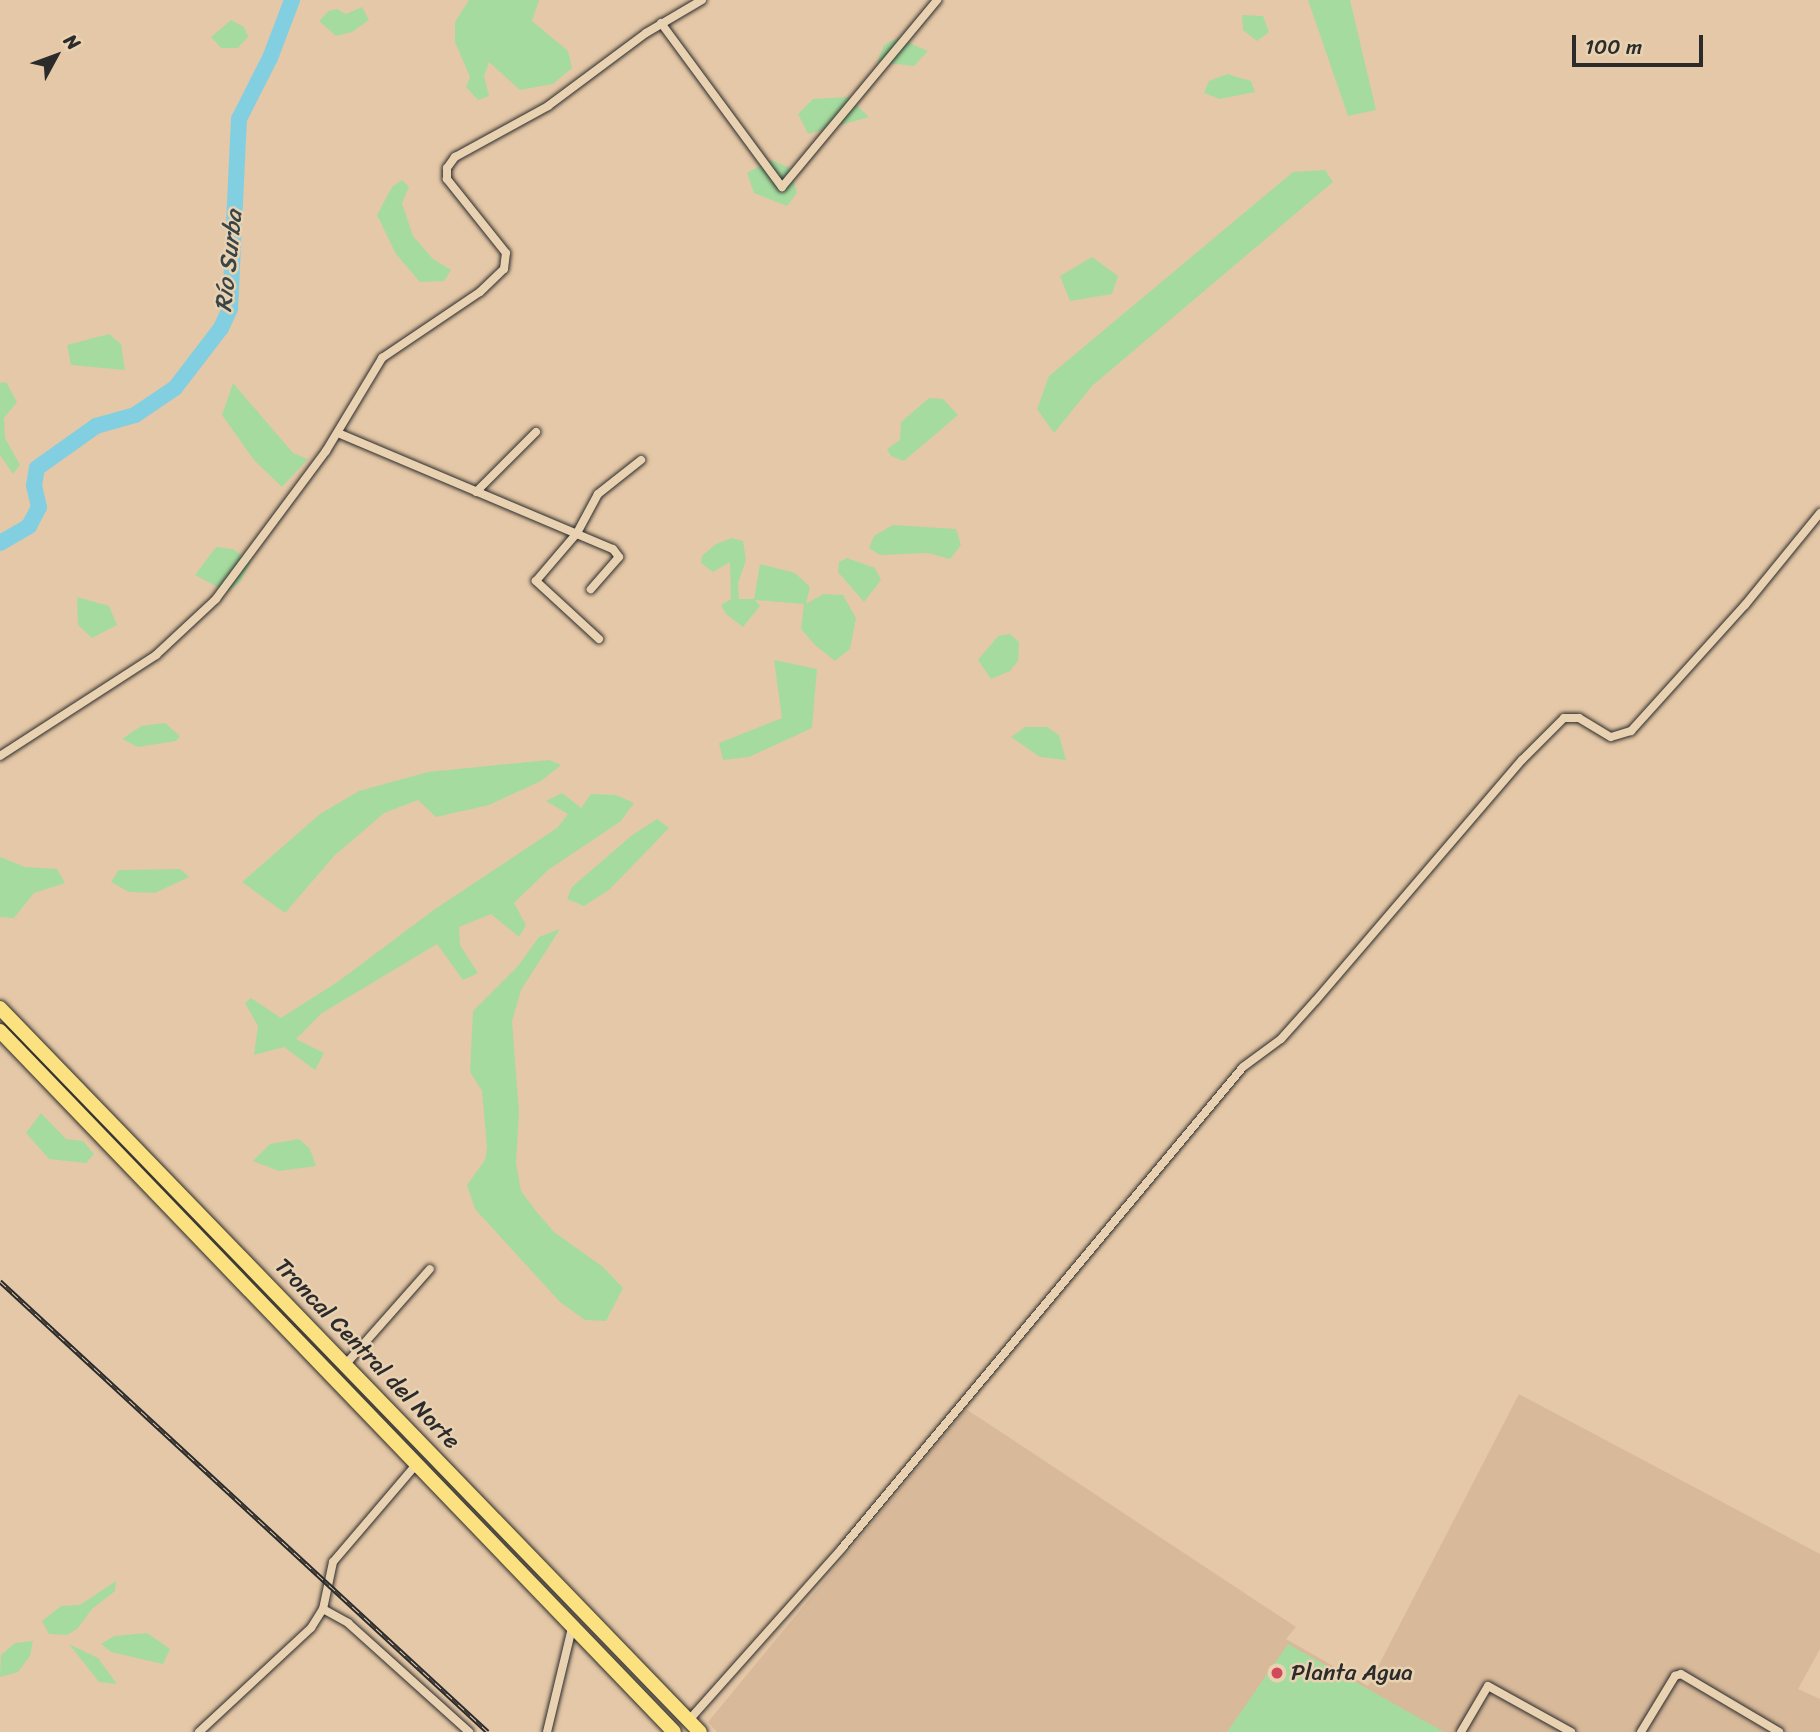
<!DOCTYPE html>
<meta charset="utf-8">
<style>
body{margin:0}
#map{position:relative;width:1820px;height:1732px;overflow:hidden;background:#e5c8a7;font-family:Sriracha,sans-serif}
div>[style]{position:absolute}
.built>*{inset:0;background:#d8b99a}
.green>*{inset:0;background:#a6db9f}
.river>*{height:16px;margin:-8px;padding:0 8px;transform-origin:8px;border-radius:8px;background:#82cfe1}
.roads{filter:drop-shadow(0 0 2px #2b2b2b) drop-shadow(0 0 2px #2b2b2b)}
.minor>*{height:8px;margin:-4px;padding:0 4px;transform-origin:4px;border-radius:4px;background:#e9d2b2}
.trunk>*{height:14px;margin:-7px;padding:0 7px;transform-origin:7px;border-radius:7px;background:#fbe180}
.rail>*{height:5px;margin-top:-2.5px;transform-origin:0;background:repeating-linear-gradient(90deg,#e9d2b2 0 8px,#2b2b2b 0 16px);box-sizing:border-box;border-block:2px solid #2b2b2b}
.dots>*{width:19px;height:19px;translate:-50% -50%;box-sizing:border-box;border:4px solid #e9d2b2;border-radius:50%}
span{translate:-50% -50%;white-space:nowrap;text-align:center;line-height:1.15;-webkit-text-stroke:5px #e9d2b2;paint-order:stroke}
.street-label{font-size:23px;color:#2b2b2b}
.poi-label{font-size:23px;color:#2b2b2b}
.left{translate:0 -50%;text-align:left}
.water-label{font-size:24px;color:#384446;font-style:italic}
.north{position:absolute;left:21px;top:21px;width:70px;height:70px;-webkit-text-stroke:5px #e9d2b2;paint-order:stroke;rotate:49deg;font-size:19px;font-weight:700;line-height:28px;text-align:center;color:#2b2b2b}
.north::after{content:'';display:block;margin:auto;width:24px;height:32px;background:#2b2b2b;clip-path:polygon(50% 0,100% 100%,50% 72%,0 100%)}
.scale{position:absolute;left:1572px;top:35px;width:131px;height:32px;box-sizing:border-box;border:4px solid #2b2b2b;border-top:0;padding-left:9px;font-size:21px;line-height:24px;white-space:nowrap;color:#2b2b2b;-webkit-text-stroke:5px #e9d2b2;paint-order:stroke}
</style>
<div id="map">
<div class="built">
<i style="clip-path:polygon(1519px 1394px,1820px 1554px,1820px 1649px,1798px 1689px,1820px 1699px,1820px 1732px,717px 1732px,708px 1722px,966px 1409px,1296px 1627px,1286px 1639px,1368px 1686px)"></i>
</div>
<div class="green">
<i style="clip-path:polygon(469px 0,539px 0,532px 21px,568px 51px,572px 68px,553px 84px,520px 90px,489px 62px,484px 76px,489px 96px,478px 100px,466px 87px,470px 77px,455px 42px,455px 22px)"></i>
<i style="clip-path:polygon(1308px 0,1350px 0,1376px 110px,1348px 116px)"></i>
<i style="clip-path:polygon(362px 7px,369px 20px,352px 32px,336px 36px,319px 21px,329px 11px,337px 9px,346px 14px)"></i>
<i style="clip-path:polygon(1242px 15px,1263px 16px,1269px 32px,1257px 41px,1243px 30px)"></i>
<i style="clip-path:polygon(231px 20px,244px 27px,248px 37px,238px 48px,221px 48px,211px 37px)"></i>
<i style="clip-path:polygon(898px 38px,928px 51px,914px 66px,877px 62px,884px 45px)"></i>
<i style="clip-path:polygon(1227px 74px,1251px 81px,1255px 92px,1220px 99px,1204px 93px,1209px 81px)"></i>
<i style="clip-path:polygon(848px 97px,869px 117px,808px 134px,798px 114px,813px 99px)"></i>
<i style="clip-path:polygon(771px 160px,790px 168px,797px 193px,787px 206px,754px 193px,747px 173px)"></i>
<i style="clip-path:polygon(1325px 170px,1333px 182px,1092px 386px,1054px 433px,1037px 409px,1049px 376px,1293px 172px)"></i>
<i style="clip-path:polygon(402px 180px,409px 187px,402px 203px,413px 236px,433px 259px,451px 270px,444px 281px,420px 282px,396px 254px,377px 215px,392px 187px)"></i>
<i style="clip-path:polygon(1092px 257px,1118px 276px,1112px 294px,1070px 301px,1060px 276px)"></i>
<i style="clip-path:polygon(109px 334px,121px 344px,125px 370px,71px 365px,67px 345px)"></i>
<i style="clip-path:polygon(6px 382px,17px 402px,4px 418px,5px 438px,20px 465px,13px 474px,0 455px,0 383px)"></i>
<i style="clip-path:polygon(233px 383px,293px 453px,308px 459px,282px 487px,254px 460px,222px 415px)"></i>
<i style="clip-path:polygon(929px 398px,943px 399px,958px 415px,904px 461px,891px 456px,887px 449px,900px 440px,901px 422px)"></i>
<i style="clip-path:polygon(893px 525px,956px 529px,961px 545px,950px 559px,928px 553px,880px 555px,869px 548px,874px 536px)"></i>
<i style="clip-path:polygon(732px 538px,743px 541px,746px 560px,738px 583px,739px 599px,754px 599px,760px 564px,795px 573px,810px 587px,806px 604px,823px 594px,843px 595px,856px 618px,850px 649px,835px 661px,815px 645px,801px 629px,804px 604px,755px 600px,760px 606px,743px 627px,726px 614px,721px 605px,731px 599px,730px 562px,713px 572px,701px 563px,702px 556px,716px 544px)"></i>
<i style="clip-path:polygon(216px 547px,233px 549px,251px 562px,240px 582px,227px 592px,195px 575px)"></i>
<i style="clip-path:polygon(847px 558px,875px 568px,881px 580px,864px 602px,838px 572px,839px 562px)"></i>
<i style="clip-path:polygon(77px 597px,109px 606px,117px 625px,92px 638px,78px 625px)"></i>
<i style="clip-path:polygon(1010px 634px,1019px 642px,1018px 661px,1010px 671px,991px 679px,978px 660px,998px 636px)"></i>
<i style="clip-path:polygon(774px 660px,817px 669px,812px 728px,749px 757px,723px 760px,719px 743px,782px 718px)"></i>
<i style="clip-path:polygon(165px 723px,180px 736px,176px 741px,138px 747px,122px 739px,141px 726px)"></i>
<i style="clip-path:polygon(1025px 727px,1047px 727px,1059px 735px,1066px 760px,1040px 757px,1011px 737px)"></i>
<i style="clip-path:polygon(549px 760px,561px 765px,541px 781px,489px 805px,436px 817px,418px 800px,384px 813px,334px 856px,285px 913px,242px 882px,320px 814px,359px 791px,428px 772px)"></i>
<i style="clip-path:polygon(562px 793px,581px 808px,591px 794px,616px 795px,634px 803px,621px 821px,548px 870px,514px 903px,526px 925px,519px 937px,491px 914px,459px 927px,460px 945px,478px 973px,463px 980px,437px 944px,322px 1013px,296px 1039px,324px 1053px,315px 1070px,284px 1047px,254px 1055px,258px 1026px,245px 1003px,251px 998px,281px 1018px,339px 981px,435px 909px,557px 828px,568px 814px,546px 801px)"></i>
<i style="clip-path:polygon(657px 819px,669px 828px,609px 890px,584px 906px,567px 899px,572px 887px,631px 836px)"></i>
<i style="clip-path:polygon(0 857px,25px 867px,57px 869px,65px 883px,34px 893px,14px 918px,0 917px)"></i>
<i style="clip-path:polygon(180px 869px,189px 877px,155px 893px,129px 892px,111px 882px,119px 870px)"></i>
<i style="clip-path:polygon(560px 929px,521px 990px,512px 1021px,519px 1113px,516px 1163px,521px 1191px,536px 1211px,554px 1232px,603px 1267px,623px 1288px,606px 1321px,585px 1320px,560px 1302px,475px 1209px,467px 1185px,485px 1160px,487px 1147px,482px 1091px,470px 1072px,473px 1011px,518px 966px,539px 937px)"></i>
<i style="clip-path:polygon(41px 1113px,66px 1139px,83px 1141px,94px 1154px,86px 1163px,49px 1159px,26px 1133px)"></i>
<i style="clip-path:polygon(299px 1139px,310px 1149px,316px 1166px,279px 1171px,253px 1161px,270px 1144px)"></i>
<i style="clip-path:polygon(116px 1581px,115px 1591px,92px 1609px,77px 1629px,67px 1635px,49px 1634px,42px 1621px,61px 1606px,80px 1605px)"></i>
<i style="clip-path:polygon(147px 1633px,170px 1649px,163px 1664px,111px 1652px,101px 1644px,114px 1636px)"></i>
<i style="clip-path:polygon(33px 1641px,30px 1656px,18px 1672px,0 1677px,1px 1655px,15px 1643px)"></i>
<i style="clip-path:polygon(69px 1644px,98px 1658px,117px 1684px,99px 1682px)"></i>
<i style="clip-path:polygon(1288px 1644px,1444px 1732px,1227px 1732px)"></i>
</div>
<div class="river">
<i style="left:0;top:543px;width:34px;rotate:-30deg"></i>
<i style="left:29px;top:526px;width:21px;rotate:-62deg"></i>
<i style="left:39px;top:507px;width:22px;rotate:-103deg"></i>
<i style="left:34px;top:486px;width:18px;rotate:-81deg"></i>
<i style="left:37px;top:468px;width:72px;rotate:-35.4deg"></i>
<i style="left:96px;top:426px;width:41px;rotate:-15.8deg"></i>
<i style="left:135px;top:415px;width:48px;rotate:-34deg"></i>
<i style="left:175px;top:388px;width:76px;rotate:-52.5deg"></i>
<i style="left:221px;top:328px;width:21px;rotate:-65deg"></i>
<i style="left:230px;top:309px;width:190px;rotate:-87.3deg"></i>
<i style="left:239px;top:119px;width:68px;rotate:-63.1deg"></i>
<i style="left:270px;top:58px;width:62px;rotate:-69.2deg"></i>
</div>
<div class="roads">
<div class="minor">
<i style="left:661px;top:23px;width:204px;rotate:53.6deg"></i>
<i style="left:782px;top:187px;width:243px;rotate:-50.3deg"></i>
<i style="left:338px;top:433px;width:298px;rotate:22.9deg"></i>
<i style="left:613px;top:549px;width:10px;rotate:53deg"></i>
<i style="left:619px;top:557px;width:43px;rotate:131.2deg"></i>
<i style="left:476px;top:492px;width:85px;rotate:-45deg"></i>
<i style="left:599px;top:639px;width:86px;rotate:-137.4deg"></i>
<i style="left:536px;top:581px;width:63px;rotate:-49.5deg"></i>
<i style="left:577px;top:533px;width:44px;rotate:-61.7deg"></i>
<i style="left:598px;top:494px;width:55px;rotate:-38.3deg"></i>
<i style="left:0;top:756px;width:186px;rotate:-32.9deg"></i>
<i style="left:156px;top:655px;width:82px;rotate:-43deg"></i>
<i style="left:216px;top:599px;width:184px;rotate:-53.4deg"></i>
<i style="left:326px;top:451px;width:109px;rotate:-58.9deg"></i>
<i style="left:382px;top:358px;width:118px;rotate:-34deg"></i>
<i style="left:480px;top:292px;width:33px;rotate:-44deg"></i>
<i style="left:504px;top:269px;width:16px;rotate:-83deg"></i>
<i style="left:506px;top:253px;width:95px;rotate:-128.6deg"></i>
<i style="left:447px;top:179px;width:11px;rotate:-90deg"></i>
<i style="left:447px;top:168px;width:14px;rotate:-54deg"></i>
<i style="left:455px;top:157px;width:106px;rotate:-28.7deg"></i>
<i style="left:548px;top:106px;width:122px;rotate:-36.7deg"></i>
<i style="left:646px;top:33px;width:65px;rotate:-30.5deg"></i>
<i style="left:345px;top:1365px;width:128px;rotate:-48.5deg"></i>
<i style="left:323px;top:1609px;width:29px;rotate:29deg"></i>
<i style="left:348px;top:1623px;width:163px;rotate:42deg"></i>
<i style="left:689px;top:1720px;width:230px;rotate:-48.3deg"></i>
<i style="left:842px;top:1548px;width:626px;rotate:-50.18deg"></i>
<i style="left:1243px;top:1067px;width:47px;rotate:-36.4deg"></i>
<i style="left:1281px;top:1039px;width:52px;rotate:-48.1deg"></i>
<i style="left:1316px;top:1000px;width:316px;rotate:-49.4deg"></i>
<i style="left:1522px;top:760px;width:59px;rotate:-45deg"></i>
<i style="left:1564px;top:718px;width:15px"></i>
<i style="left:1579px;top:718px;width:37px;rotate:31deg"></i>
<i style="left:1611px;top:737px;width:21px;rotate:-17deg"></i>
<i style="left:1631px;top:731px;width:170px;rotate:-47.9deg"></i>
<i style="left:1745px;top:605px;width:119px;rotate:-50.8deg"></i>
<i style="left:199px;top:1732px;width:153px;rotate:-42.9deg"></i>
<i style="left:311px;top:1628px;width:22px;rotate:-58deg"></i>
<i style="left:323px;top:1609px;width:48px;rotate:-78deg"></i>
<i style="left:333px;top:1562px;width:126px;rotate:-49.5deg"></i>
<i style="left:547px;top:1732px;width:107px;rotate:-76.5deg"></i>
<i style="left:1461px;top:1732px;width:53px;rotate:-59.6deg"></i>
<i style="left:1488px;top:1686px;width:95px;rotate:29deg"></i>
<i style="left:1641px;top:1732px;width:66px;rotate:-58.7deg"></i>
<i style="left:1675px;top:1676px;width:6px;rotate:-18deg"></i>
<i style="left:1681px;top:1674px;width:114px;rotate:30.6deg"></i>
</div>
<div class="trunk">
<i style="left:0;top:1008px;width:1007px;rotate:45.97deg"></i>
<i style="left:0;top:1031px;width:972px;rotate:46.12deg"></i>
</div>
</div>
<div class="rail">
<i style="left:0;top:1281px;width:664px;rotate:42.74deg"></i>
</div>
<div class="dots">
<i style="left:1277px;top:1673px;background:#d1495b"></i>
</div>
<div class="street-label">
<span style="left:367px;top:1354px;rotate:46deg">Troncal Central del Norte</span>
</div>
<div class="poi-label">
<span class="left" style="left:1291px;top:1673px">Planta Agua</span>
</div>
<div class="water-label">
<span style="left:229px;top:261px;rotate:-84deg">Río Surba</span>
</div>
<div class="north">N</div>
<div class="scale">100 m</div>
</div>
